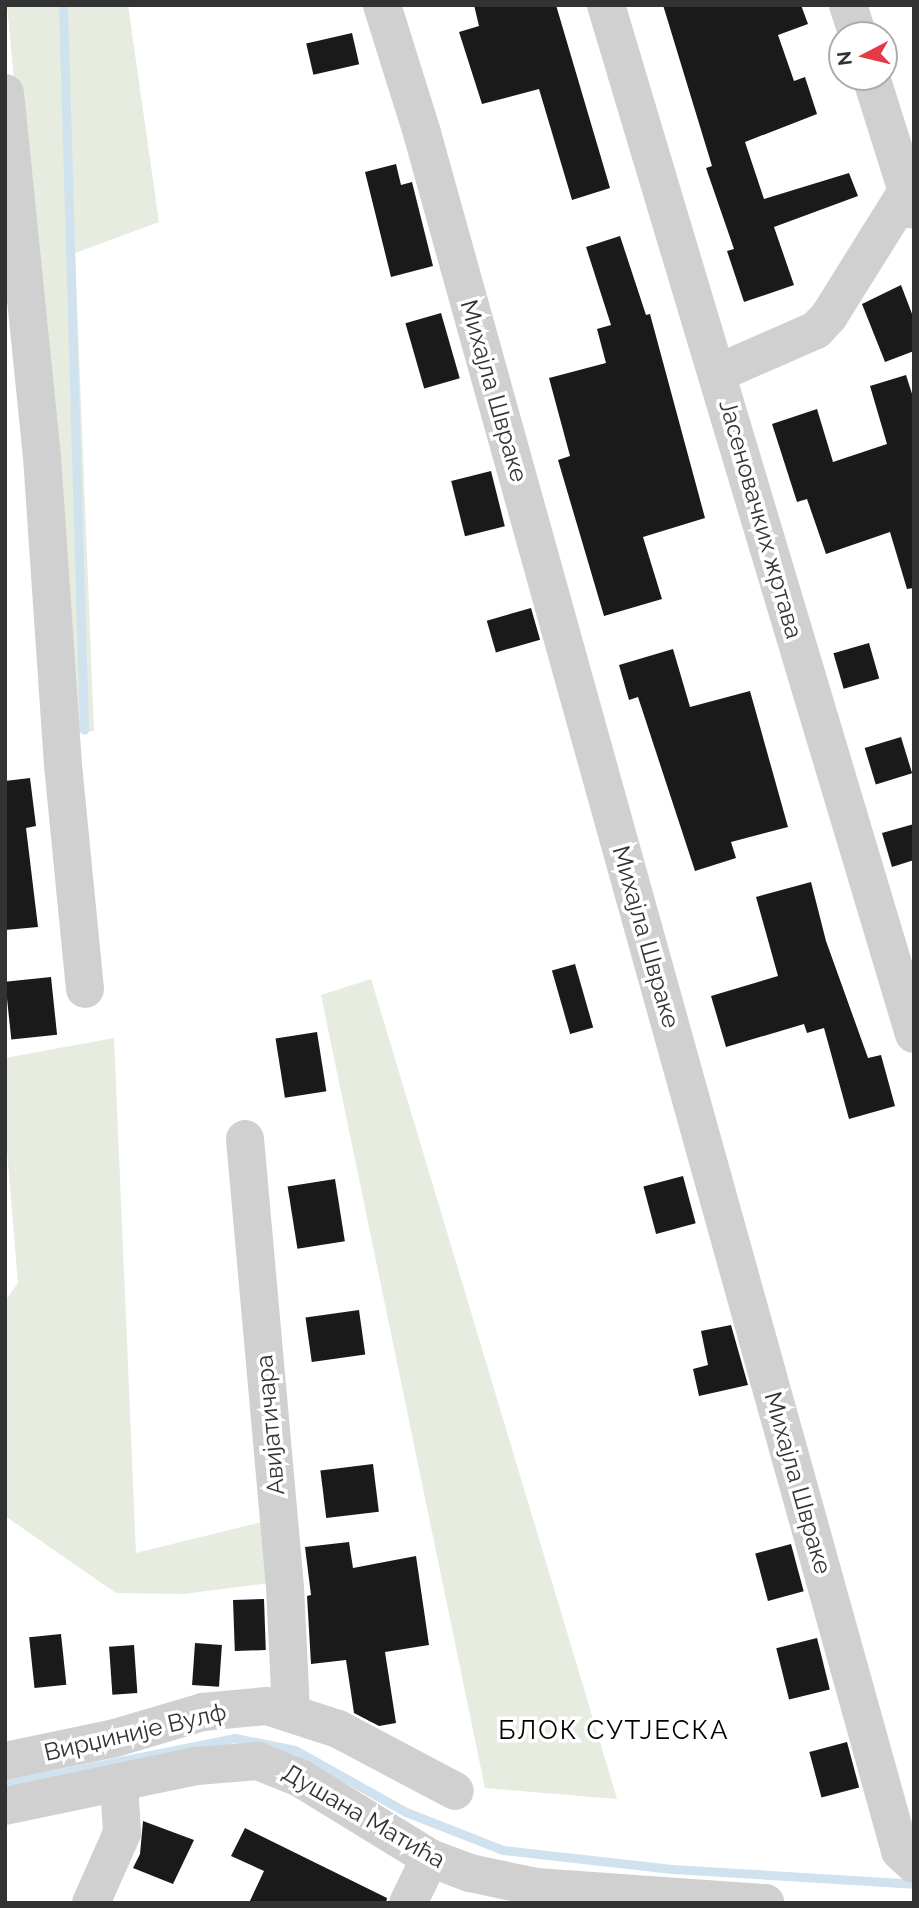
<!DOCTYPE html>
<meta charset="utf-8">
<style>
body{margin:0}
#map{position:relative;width:919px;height:1908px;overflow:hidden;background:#fff;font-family:Raleway,sans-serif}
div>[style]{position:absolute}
.green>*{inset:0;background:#e6ecdf}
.stream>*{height:9px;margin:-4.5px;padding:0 4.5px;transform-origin:4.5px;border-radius:4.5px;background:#cfe2ee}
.building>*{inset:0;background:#1a1a1a;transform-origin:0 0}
.minor>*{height:38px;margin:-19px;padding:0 19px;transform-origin:19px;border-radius:19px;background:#d0d0d0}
span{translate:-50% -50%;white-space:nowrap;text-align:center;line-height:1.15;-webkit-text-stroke:7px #fff;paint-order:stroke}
.street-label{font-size:24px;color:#333}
.neighbourhood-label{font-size:26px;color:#000;letter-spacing:2px}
.frame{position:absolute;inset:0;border:7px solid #333;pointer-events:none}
.north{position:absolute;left:828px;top:21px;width:70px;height:70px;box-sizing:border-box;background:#fff;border:2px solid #adadad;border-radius:50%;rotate:263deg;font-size:19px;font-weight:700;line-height:28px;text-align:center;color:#333}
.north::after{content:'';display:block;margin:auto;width:24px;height:32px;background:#e63946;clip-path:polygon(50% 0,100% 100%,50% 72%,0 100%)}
</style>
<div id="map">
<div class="green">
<i style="clip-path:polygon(7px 5px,128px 5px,159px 222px,75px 253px,94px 731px,75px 733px)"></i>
<i style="clip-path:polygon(371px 979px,617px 1799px,485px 1788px,321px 995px)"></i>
<i style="clip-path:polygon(114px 1038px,136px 1553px,270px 1520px,277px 1582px,183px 1594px,116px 1593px,5px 1516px,5px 1301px,18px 1283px,5px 1126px,5px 1058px)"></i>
</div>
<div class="stream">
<i style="left:63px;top:5px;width:725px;rotate:88.34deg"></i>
<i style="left:5px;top:1784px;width:235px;rotate:-11.3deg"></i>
<i style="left:235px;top:1738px;width:61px;rotate:11.3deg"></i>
<i style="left:295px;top:1750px;width:127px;rotate:29.2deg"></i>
<i style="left:406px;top:1812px;width:104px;rotate:21.4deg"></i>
<i style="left:503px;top:1850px;width:170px;rotate:6.4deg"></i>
<i style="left:672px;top:1869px;width:242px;rotate:3.5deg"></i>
</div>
<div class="building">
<i style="clip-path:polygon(474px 5px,556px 5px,610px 188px,572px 200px,539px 89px,482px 104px,459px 32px,479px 26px)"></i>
<i style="clip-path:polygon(663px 5px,801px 5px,808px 24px,778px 35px,794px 81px,805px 77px,817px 114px,745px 142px,764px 199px,849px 173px,858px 196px,774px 227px,794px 285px,744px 302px,727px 251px,734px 249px,706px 168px,712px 166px)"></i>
<i style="left:352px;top:33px;width:32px;height:47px;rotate:77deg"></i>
<i style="clip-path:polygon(396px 164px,401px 185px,412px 182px,433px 266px,391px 277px,365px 172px)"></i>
<i style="clip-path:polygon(620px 236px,646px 315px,650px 314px,705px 518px,643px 537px,662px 599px,604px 616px,558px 460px,570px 456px,549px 378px,606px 363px,597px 329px,611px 325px,586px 247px)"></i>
<i style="clip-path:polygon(901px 285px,914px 319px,914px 351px,885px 362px,862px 304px)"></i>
<i style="left:441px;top:313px;width:68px;height:37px;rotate:74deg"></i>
<i style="clip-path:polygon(906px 375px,914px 400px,914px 588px,907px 589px,890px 532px,826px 554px,807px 499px,797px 502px,772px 424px,817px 409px,833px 462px,887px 444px,870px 386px)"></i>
<i style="left:491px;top:471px;width:57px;height:41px;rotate:76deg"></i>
<i style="left:531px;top:608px;width:33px;height:46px;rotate:74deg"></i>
<i style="left:869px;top:643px;width:37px;height:37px;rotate:74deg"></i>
<i style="clip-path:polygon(673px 649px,690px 707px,750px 691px,788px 827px,731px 842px,736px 858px,695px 871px,638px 697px,629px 700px,619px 665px)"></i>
<i style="left:901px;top:737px;width:38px;height:38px;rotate:73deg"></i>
<i style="clip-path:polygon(30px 778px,36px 826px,26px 828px,38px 927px,5px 930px,5px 781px)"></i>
<i style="clip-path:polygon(914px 824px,914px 860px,892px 867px,882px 833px)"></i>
<i style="clip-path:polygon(811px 882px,826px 941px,868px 1058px,881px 1055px,895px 1106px,849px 1119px,824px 1028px,807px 1033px,804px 1024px,726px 1047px,711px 996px,778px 976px,756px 897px)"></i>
<i style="left:575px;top:964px;width:66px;height:24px;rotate:74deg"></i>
<i style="left:51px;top:977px;width:58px;height:46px;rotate:84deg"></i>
<i style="left:317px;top:1032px;width:60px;height:42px;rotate:81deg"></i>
<i style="left:683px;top:1176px;width:49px;height:41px;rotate:75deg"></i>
<i style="left:335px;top:1179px;width:63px;height:48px;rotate:81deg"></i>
<i style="left:359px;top:1310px;width:45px;height:54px;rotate:82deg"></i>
<i style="clip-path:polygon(731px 1325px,748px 1385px,699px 1396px,693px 1369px,708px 1365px,701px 1331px)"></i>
<i style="left:373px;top:1464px;width:48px;height:53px;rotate:83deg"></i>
<i style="clip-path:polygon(349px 1542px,353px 1568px,416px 1556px,429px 1645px,385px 1652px,396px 1723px,379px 1726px,354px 1713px,346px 1660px,311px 1664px,307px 1596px,311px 1595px,305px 1547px)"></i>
<i style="left:791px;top:1544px;width:49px;height:37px;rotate:75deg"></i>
<i style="left:264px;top:1599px;width:51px;height:31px;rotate:88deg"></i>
<i style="left:61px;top:1634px;width:51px;height:32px;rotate:84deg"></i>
<i style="left:817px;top:1638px;width:53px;height:42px;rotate:76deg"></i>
<i style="left:195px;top:1643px;width:27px;height:42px;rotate:4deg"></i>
<i style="left:134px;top:1645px;width:48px;height:25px;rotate:86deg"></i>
<i style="left:847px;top:1742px;width:47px;height:39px;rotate:75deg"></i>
<i style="clip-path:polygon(143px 1821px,194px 1840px,173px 1884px,133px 1868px,140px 1854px)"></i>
<i style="clip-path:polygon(245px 1828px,387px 1898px,386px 1903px,249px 1903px,264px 1871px,231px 1856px)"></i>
</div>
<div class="minor">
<i style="left:382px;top:5px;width:134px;rotate:72.6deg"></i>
<i style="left:422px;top:133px;width:1783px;rotate:74.45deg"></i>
<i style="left:900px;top:1851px;width:19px;rotate:43deg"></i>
<i style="left:606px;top:5px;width:1074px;rotate:73.34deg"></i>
<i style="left:848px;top:5px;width:32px;rotate:72deg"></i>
<i style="left:871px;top:77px;width:139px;rotate:72.5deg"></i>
<i style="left:5px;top:93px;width:366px;rotate:84.2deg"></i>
<i style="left:42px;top:457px;width:309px;rotate:86.1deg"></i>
<i style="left:63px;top:765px;width:225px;rotate:84.4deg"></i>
<i style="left:718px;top:373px;width:107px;rotate:-23.7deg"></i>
<i style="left:816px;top:330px;width:19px;rotate:-47deg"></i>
<i style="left:829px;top:316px;width:160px;rotate:-58deg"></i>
<i style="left:245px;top:1139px;width:451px;rotate:84.9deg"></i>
<i style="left:285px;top:1588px;width:124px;rotate:87.2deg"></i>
<i style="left:5px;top:1761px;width:112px;rotate:-11.8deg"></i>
<i style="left:115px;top:1738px;width:92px;rotate:-16.5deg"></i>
<i style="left:203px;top:1712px;width:64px;rotate:-5.4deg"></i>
<i style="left:267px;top:1706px;width:75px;rotate:17.9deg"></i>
<i style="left:338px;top:1729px;width:132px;rotate:27.9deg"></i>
<i style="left:5px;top:1806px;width:196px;rotate:-11.8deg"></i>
<i style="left:197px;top:1766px;width:61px;rotate:-4.7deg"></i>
<i style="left:258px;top:1761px;width:45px;rotate:22deg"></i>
<i style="left:300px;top:1778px;width:153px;rotate:31.6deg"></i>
<i style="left:430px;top:1858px;width:43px;rotate:20.6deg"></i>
<i style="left:470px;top:1873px;width:67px;rotate:12deg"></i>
<i style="left:536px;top:1887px;width:230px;rotate:4deg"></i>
<i style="left:91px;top:1903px;width:77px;rotate:-66.1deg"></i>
<i style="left:122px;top:1833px;width:51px;rotate:-93.4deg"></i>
<i style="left:408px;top:1903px;width:50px;rotate:-63.9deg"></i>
</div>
<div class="street-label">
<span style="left:494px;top:391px;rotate:74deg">Михајла Швраке</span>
<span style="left:761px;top:519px;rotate:74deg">Јасеновачких жртава</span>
<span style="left:646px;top:937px;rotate:74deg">Михајла Швраке</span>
<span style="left:270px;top:1425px;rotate:-95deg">Авијатичара</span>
<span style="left:798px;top:1483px;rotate:74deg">Михајла Швраке</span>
<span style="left:135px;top:1732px;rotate:-13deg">Вирџиније Вулф</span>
<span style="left:364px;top:1816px;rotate:30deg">Душана Матића</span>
</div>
<div class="neighbourhood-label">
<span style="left:614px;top:1731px">БЛОК СУТЈЕСКА</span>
</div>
<div class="frame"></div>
<div class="north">N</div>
</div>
